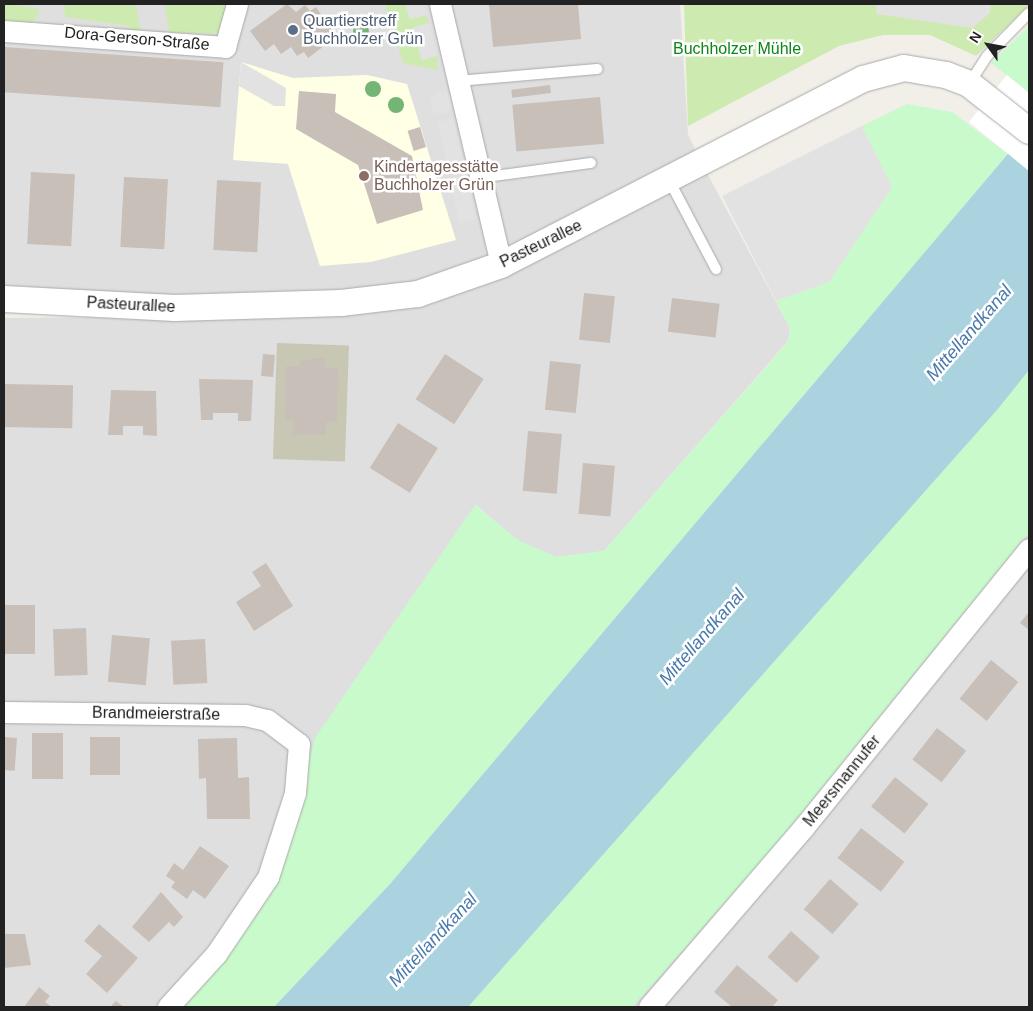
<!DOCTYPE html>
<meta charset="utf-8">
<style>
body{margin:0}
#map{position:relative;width:1033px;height:1011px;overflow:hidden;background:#f2efe9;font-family:Helvetica,sans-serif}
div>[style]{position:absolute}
.residential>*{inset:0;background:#e0dfdf}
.education>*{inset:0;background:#ffffe5}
.construction>*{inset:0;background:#c7c7b4;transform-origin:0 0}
.grass>*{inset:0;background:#cdebb0}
.park>*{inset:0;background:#c8facc}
.parking>*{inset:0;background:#e2e2e2;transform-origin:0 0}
.round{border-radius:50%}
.water>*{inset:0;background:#aad3df}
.pier>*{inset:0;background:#fff}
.building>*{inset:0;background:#c7bfb8;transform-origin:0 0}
.roads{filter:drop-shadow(0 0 1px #a9a9a9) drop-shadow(0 0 1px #a9a9a9)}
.service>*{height:10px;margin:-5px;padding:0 5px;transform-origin:5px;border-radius:5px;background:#fff}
.minor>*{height:21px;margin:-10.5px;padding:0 10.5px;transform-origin:10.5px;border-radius:10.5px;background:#fff}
.tertiary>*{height:26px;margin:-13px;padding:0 13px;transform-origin:13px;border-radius:13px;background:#fff}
.trees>*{width:16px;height:16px;margin:-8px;border-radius:50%;background:#74b475}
.dots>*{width:14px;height:14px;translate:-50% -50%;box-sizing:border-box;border:2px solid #fff;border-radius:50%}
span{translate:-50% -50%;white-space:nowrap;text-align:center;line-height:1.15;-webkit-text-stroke:5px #fff;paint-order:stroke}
.service-label{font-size:16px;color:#4e5e75}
.left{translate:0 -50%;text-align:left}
.street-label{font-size:16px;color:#222}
.park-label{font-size:16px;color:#0c8416}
.education-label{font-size:16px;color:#785e54}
.water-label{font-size:18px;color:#4a7aab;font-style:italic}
.frame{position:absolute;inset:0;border:5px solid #222;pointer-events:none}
.north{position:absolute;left:963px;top:20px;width:50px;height:50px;-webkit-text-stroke:4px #fff;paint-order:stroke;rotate:302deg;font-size:14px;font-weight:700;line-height:20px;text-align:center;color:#222}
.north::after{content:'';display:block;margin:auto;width:18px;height:22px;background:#222;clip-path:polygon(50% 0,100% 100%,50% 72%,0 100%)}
</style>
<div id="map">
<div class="residential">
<i style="clip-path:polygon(4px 4px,680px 4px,688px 134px,698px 156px,482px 263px,418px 281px,348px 293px,141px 295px,4px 285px)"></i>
<i style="clip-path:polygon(707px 173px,790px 328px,788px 341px,604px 551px,556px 557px,518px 541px,476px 505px,348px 690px,303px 795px,278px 880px,259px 913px,182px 1007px,4px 1007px,4px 318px,341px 315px)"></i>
<i style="clip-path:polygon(1029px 532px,1029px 1007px,632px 1007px,777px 843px)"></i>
</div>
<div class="education">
<i style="clip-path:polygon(241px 62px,293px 78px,367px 75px,407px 84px,456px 240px,371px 262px,320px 266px,288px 164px,233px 160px)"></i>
</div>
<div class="construction">
<i style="left:277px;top:343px;width:72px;height:116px;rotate:2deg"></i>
</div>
<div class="grass">
<i style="clip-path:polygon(4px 4px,9px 4px,40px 9px,32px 25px,4px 24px)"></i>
<i style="clip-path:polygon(64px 4px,136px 4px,141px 35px,130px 35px,130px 26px,65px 17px)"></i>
<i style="clip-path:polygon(165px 4px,227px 4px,219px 34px,169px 32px)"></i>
<i style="clip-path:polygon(385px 4px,405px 4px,410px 19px,426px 15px,429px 23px,413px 28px,422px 60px,438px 56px,437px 70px,403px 63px)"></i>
<i style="clip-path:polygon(684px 4px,1029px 4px,1029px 5px,976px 56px,930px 35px,883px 35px,839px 46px,688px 126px)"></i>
</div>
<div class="park">
<i style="clip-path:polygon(1029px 26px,1029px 93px,991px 63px)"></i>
<i style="clip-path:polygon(907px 104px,952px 112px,1008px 154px,390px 884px,274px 1007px,182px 1007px,259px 913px,278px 880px,315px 738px,475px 505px,518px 540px,556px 557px,604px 551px,788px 342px,790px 328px,776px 301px,829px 282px,892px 187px,862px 126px)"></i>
<i style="clip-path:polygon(1029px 370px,1029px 532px,777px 843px,662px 974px,632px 1007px,468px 1007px)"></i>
</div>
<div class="parking">
<i style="clip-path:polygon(405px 4px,423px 4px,426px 15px,410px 19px)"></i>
<i style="clip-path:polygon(877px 4px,991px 4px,990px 13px,972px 28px,876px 14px)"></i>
<i style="left:429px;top:23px;width:34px;height:17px;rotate:75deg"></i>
<i style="clip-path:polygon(241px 62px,286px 88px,285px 106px,274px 106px,239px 86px)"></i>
<i class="round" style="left:430px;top:92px;width:22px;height:22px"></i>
<i style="left:453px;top:119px;width:52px;height:16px;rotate:77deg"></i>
<i style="clip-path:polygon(862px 126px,892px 187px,829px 282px,776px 301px,722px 196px)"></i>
<i style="left:467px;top:178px;width:42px;height:17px;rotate:78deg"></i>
</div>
<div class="water">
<i style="clip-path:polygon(1029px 129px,1029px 370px,997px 410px,468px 1007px,274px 1007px,390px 884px)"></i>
</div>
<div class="pier">
<i style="clip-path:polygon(1007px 75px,1029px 93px,1029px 171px,969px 122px)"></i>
</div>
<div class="building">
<i style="clip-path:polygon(287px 4px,296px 12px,305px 5px,310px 11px,316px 7px,334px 33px,332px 40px,308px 58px,304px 52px,297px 56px,291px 47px,281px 54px,274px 44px,265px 51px,250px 31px)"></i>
<i style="clip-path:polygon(489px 4px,578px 4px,581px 39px,493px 47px)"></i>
<i style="left:4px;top:47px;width:220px;height:45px;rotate:4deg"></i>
<i style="left:550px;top:85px;width:8px;height:39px;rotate:83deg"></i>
<i style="clip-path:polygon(299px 91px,336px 94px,335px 112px,412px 156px,423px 210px,377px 224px,358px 165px,296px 129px)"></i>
<i style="left:600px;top:97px;width:47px;height:88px;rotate:85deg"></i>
<i style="left:420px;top:127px;width:21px;height:13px;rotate:73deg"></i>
<i style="left:31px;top:172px;width:44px;height:72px;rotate:3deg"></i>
<i style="left:124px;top:177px;width:44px;height:70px;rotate:3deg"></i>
<i style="left:217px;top:180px;width:44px;height:70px;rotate:3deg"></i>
<i style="left:584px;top:293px;width:31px;height:47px;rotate:6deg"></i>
<i style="left:672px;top:298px;width:48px;height:34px;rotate:7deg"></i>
<i style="left:263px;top:354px;width:12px;height:22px;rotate:5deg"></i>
<i style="left:445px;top:354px;width:46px;height:54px;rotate:33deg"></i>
<i style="clip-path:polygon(317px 358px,325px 358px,325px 368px,338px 368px,337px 421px,326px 422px,326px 435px,293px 435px,293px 420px,285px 420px,286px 366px,300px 366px,301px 361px)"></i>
<i style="left:550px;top:361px;width:31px;height:49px;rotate:6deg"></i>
<i style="clip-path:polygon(199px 379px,253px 380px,251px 421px,238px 421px,238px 413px,213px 413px,213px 420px,201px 420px)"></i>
<i style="left:4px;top:384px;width:69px;height:43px;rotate:1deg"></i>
<i style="clip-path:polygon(111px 390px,156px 391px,157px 436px,143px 435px,143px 426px,123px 426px,123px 435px,108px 435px)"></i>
<i style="left:398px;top:423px;width:47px;height:53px;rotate:32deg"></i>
<i style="left:528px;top:431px;width:34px;height:60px;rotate:5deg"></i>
<i style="left:583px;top:463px;width:32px;height:51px;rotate:5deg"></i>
<i style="clip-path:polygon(266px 563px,293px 606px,254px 631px,236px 602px,261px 586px,252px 572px)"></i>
<i style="left:4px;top:605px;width:31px;height:49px"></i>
<i style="clip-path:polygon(1029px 612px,1029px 630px,1020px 623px)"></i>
<i style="left:86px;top:628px;width:47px;height:33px;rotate:88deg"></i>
<i style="left:112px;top:635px;width:38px;height:47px;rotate:5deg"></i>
<i style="left:205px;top:639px;width:44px;height:34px;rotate:87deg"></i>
<i style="left:991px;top:660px;width:35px;height:50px;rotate:39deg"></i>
<i style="left:937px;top:728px;width:37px;height:40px;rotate:38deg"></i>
<i style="left:32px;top:733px;width:31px;height:46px"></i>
<i style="left:4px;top:737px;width:13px;height:33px;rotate:4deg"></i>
<i style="left:90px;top:737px;width:30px;height:38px"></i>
<i style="clip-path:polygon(237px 738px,238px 778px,249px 777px,250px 819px,207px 819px,206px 778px,199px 779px,198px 739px)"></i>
<i style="left:895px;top:777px;width:43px;height:38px;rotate:39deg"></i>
<i style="left:861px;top:828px;width:55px;height:38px;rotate:38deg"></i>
<i style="clip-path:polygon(200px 846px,229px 866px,205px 899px,193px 890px,187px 899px,171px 887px,175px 882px,166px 876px,174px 863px,183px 870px)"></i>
<i style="left:830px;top:879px;width:38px;height:40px;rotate:41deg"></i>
<i style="clip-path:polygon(161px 892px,183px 917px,174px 927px,169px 922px,149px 942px,132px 927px)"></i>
<i style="clip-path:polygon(99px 924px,138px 958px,107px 993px,86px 974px,102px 956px,84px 941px)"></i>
<i style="left:791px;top:931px;width:39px;height:35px;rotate:42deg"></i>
<i style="clip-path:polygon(4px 934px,25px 934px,31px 965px,4px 968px)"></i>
<i style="clip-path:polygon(737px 965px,778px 1000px,772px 1007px,732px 1007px,714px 992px)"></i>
<i style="clip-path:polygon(39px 987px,50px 996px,45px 1002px,52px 1007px,24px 1007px)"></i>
<i style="clip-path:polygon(116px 1001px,124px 1007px,110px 1007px)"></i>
</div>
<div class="roads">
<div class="service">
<i style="left:457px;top:81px;width:141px;rotate:-4.9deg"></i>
<i style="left:969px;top:84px;width:33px;rotate:-57deg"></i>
<i style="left:987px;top:56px;width:60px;rotate:-45.7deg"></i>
<i style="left:480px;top:178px;width:112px;rotate:-7.7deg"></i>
<i style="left:669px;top:180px;width:101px;rotate:62.2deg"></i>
</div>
<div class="minor">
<i style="left:440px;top:4px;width:268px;rotate:76.8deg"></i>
<i style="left:4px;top:31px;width:222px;rotate:4.1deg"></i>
<i style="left:225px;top:47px;width:45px;rotate:-74.4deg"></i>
<i style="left:4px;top:712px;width:241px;rotate:0.7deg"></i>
<i style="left:245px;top:715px;width:23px;rotate:13deg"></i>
<i style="left:267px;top:720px;width:40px;rotate:37deg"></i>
<i style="left:299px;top:744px;width:49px;rotate:94.7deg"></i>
<i style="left:295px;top:793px;width:88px;rotate:107.8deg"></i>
<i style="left:268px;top:877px;width:93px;rotate:124deg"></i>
<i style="left:216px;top:954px;width:72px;rotate:132.2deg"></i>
<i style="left:649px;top:1007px;width:236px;rotate:-49.3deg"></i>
<i style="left:803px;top:828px;width:359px;rotate:-51deg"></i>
</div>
<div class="tertiary">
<i style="left:4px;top:299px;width:171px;rotate:3deg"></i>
<i style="left:175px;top:308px;width:166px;rotate:-1.7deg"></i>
<i style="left:341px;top:303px;width:78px;rotate:-6.7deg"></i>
<i style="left:418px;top:294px;width:88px;rotate:-19.3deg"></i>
<i style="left:501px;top:265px;width:407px;rotate:-27.2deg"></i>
<i style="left:863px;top:79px;width:42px;rotate:-15deg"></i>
<i style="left:904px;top:68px;width:43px;rotate:9.5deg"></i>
<i style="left:946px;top:75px;width:25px;rotate:21deg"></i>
<i style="left:969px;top:84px;width:76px;rotate:38.1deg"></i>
</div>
</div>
<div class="trees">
<i style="left:361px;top:32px"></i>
<i style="left:373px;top:89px"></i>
<i style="left:396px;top:105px"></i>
</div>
<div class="dots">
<i style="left:293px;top:30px;background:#5c6f8a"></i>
<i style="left:364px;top:176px;background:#8d6e63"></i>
</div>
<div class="service-label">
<span class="left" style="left:303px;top:30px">Quartierstreff<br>Buchholzer Grün</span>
</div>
<div class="street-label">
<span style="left:137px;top:39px;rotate:5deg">Dora-Gerson-Straße</span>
<span style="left:541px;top:244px;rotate:-26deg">Pasteurallee</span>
<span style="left:131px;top:305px;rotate:3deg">Pasteurallee</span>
<span style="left:156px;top:714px;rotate:1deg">Brandmeierstraße</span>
<span style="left:842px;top:781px;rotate:-51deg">Meersmannufer</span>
</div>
<div class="park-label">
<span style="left:737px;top:49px">Buchholzer Mühle</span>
</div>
<div class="education-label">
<span class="left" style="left:374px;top:176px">Kindertagesstätte<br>Buchholzer Grün</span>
</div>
<div class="water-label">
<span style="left:969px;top:333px;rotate:-49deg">Mittellandkanal</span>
<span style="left:702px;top:637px;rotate:-49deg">Mittellandkanal</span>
<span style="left:433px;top:940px;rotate:-47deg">Mittellandkanal</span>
</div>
<div class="frame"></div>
<div class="north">N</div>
</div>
